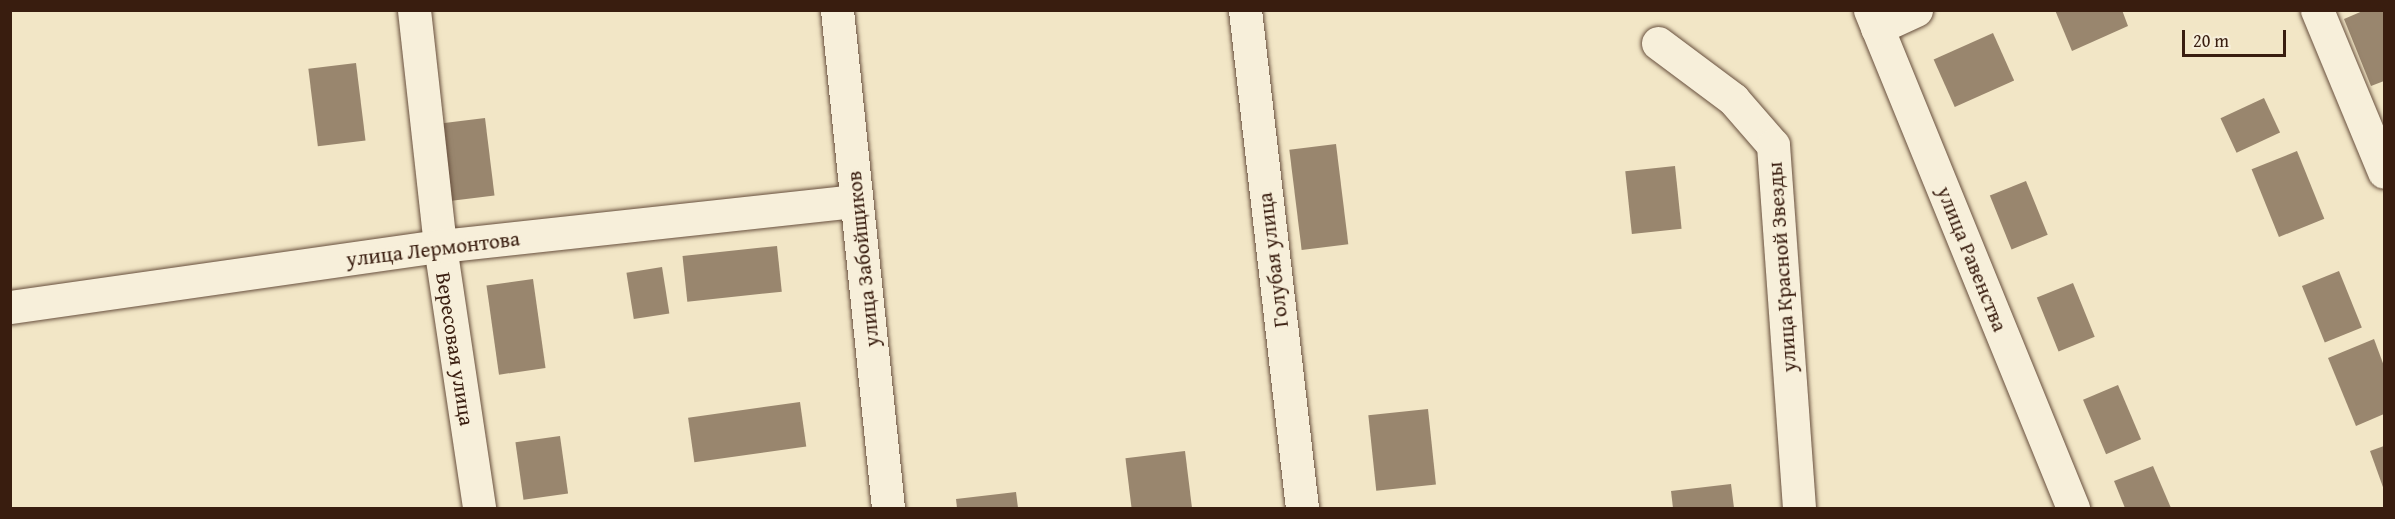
<!DOCTYPE html>
<meta charset="utf-8">
<style>
body{margin:0}
#map{position:relative;width:2395px;height:519px;overflow:hidden;background:#f2e6c6;font-family:"Gentium Book Plus",serif}
div>[style]{position:absolute}
.building>*{inset:0;background:#99866e;transform-origin:0 0}
.roads{filter:drop-shadow(0 0 2px #674f3d) drop-shadow(0 0 2px #674f3d)}
.minor>*{height:33px;margin:-16.5px;padding:0 16.5px;transform-origin:16.5px;border-radius:16.5px;background:#f7efda}
span{translate:-50% -50%;white-space:nowrap;text-align:center;line-height:1.15;-webkit-text-stroke:4.5px #f7efda;paint-order:stroke}
.street-label{font-size:21px;color:#391d0f}
.frame{position:absolute;inset:0;border:12px solid #391d0f;pointer-events:none}
.scale{position:absolute;left:2182px;top:30px;width:104px;height:27px;box-sizing:border-box;border:3px solid #391d0f;border-top:0;padding-left:8px;font-size:18px;line-height:21px;white-space:nowrap;color:#391d0f;-webkit-text-stroke:4px #f7efda;paint-order:stroke}
</style>
<div id="map">
<div class="building">
<i style="clip-path:polygon(2055px 10px,2122px 10px,2128px 26px,2072px 51px)"></i>
<i style="clip-path:polygon(2365px 10px,2384px 10px,2384px 81px,2371px 86px,2344px 19px)"></i>
<i style="left:1993px;top:33px;width:52px;height:65px;rotate:66deg"></i>
<i style="left:356px;top:63px;width:78px;height:48px;rotate:83deg"></i>
<i style="left:2264px;top:98px;width:38px;height:48px;rotate:65deg"></i>
<i style="left:485px;top:118px;width:78px;height:47px;rotate:83deg"></i>
<i style="left:1336px;top:144px;width:101px;height:47px;rotate:83deg"></i>
<i style="left:2297px;top:151px;width:73px;height:49px;rotate:68deg"></i>
<i style="left:1675px;top:166px;width:63px;height:50px;rotate:84deg"></i>
<i style="left:2026px;top:181px;width:58px;height:39px;rotate:68deg"></i>
<i style="left:777px;top:246px;width:46px;height:95px;rotate:84deg"></i>
<i style="left:662px;top:267px;width:47px;height:36px;rotate:81deg"></i>
<i style="left:2339px;top:271px;width:61px;height:40px;rotate:68deg"></i>
<i style="left:533px;top:279px;width:90px;height:47px;rotate:82deg"></i>
<i style="left:2073px;top:283px;width:58px;height:39px;rotate:68deg"></i>
<i style="clip-path:polygon(2374px 339px,2384px 366px,2384px 414px,2356px 426px,2328px 358px)"></i>
<i style="left:2118px;top:385px;width:59px;height:38px;rotate:67deg"></i>
<i style="left:800px;top:402px;width:45px;height:113px;rotate:82deg"></i>
<i style="left:1428px;top:409px;width:76px;height:60px;rotate:84deg"></i>
<i style="left:560px;top:436px;width:58px;height:45px;rotate:82deg"></i>
<i style="clip-path:polygon(2384px 446px,2384px 490px,2370px 451px)"></i>
<i style="left:1185px;top:451px;width:57px;height:60px;rotate:83deg"></i>
<i style="clip-path:polygon(2153px 466px,2171px 508px,2125px 508px,2114px 481px)"></i>
<i style="clip-path:polygon(1731px 484px,1734px 508px,1673px 508px,1671px 491px)"></i>
<i style="clip-path:polygon(1016px 492px,1018px 508px,957px 508px,956px 499px)"></i>
</div>
<div class="roads">
<div class="minor">
<i style="left:414px;top:10px;width:237px;rotate:83.7deg"></i>
<i style="left:440px;top:246px;width:265px;rotate:81.5deg"></i>
<i style="left:837px;top:10px;width:501px;rotate:84.15deg"></i>
<i style="left:1245px;top:10px;width:501px;rotate:83.47deg"></i>
<i style="left:1870px;top:10px;width:538px;rotate:67.82deg"></i>
<i style="left:2317px;top:10px;width:175px;rotate:67.5deg"></i>
<i style="left:1877px;top:28px;width:43px;rotate:-24.8deg"></i>
<i style="left:1658px;top:43px;width:94px;rotate:36.7deg"></i>
<i style="left:1733px;top:99px;width:61px;rotate:49deg"></i>
<i style="left:1773px;top:145px;width:364px;rotate:85.9deg"></i>
<i style="left:10px;top:307px;width:434px;rotate:-8.1deg"></i>
<i style="left:440px;top:246px;width:418px;rotate:-6.2deg"></i>
</div>
</div>
<div class="street-label">
<span style="left:433px;top:249px;rotate:-7deg">улица Лермонтова</span>
<span style="left:863px;top:259px;rotate:-96deg">улица Забойщиков</span>
<span style="left:1972px;top:259px;rotate:68deg">улица Равенства</span>
<span style="left:1273px;top:260px;rotate:-97deg">Голубая улица</span>
<span style="left:1782px;top:267px;rotate:-94deg">улица Красной Звезды</span>
<span style="left:455px;top:349px;rotate:81deg">Вересовая улица</span>
</div>
<div class="frame"></div>
<div class="scale">20 m</div>
</div>
